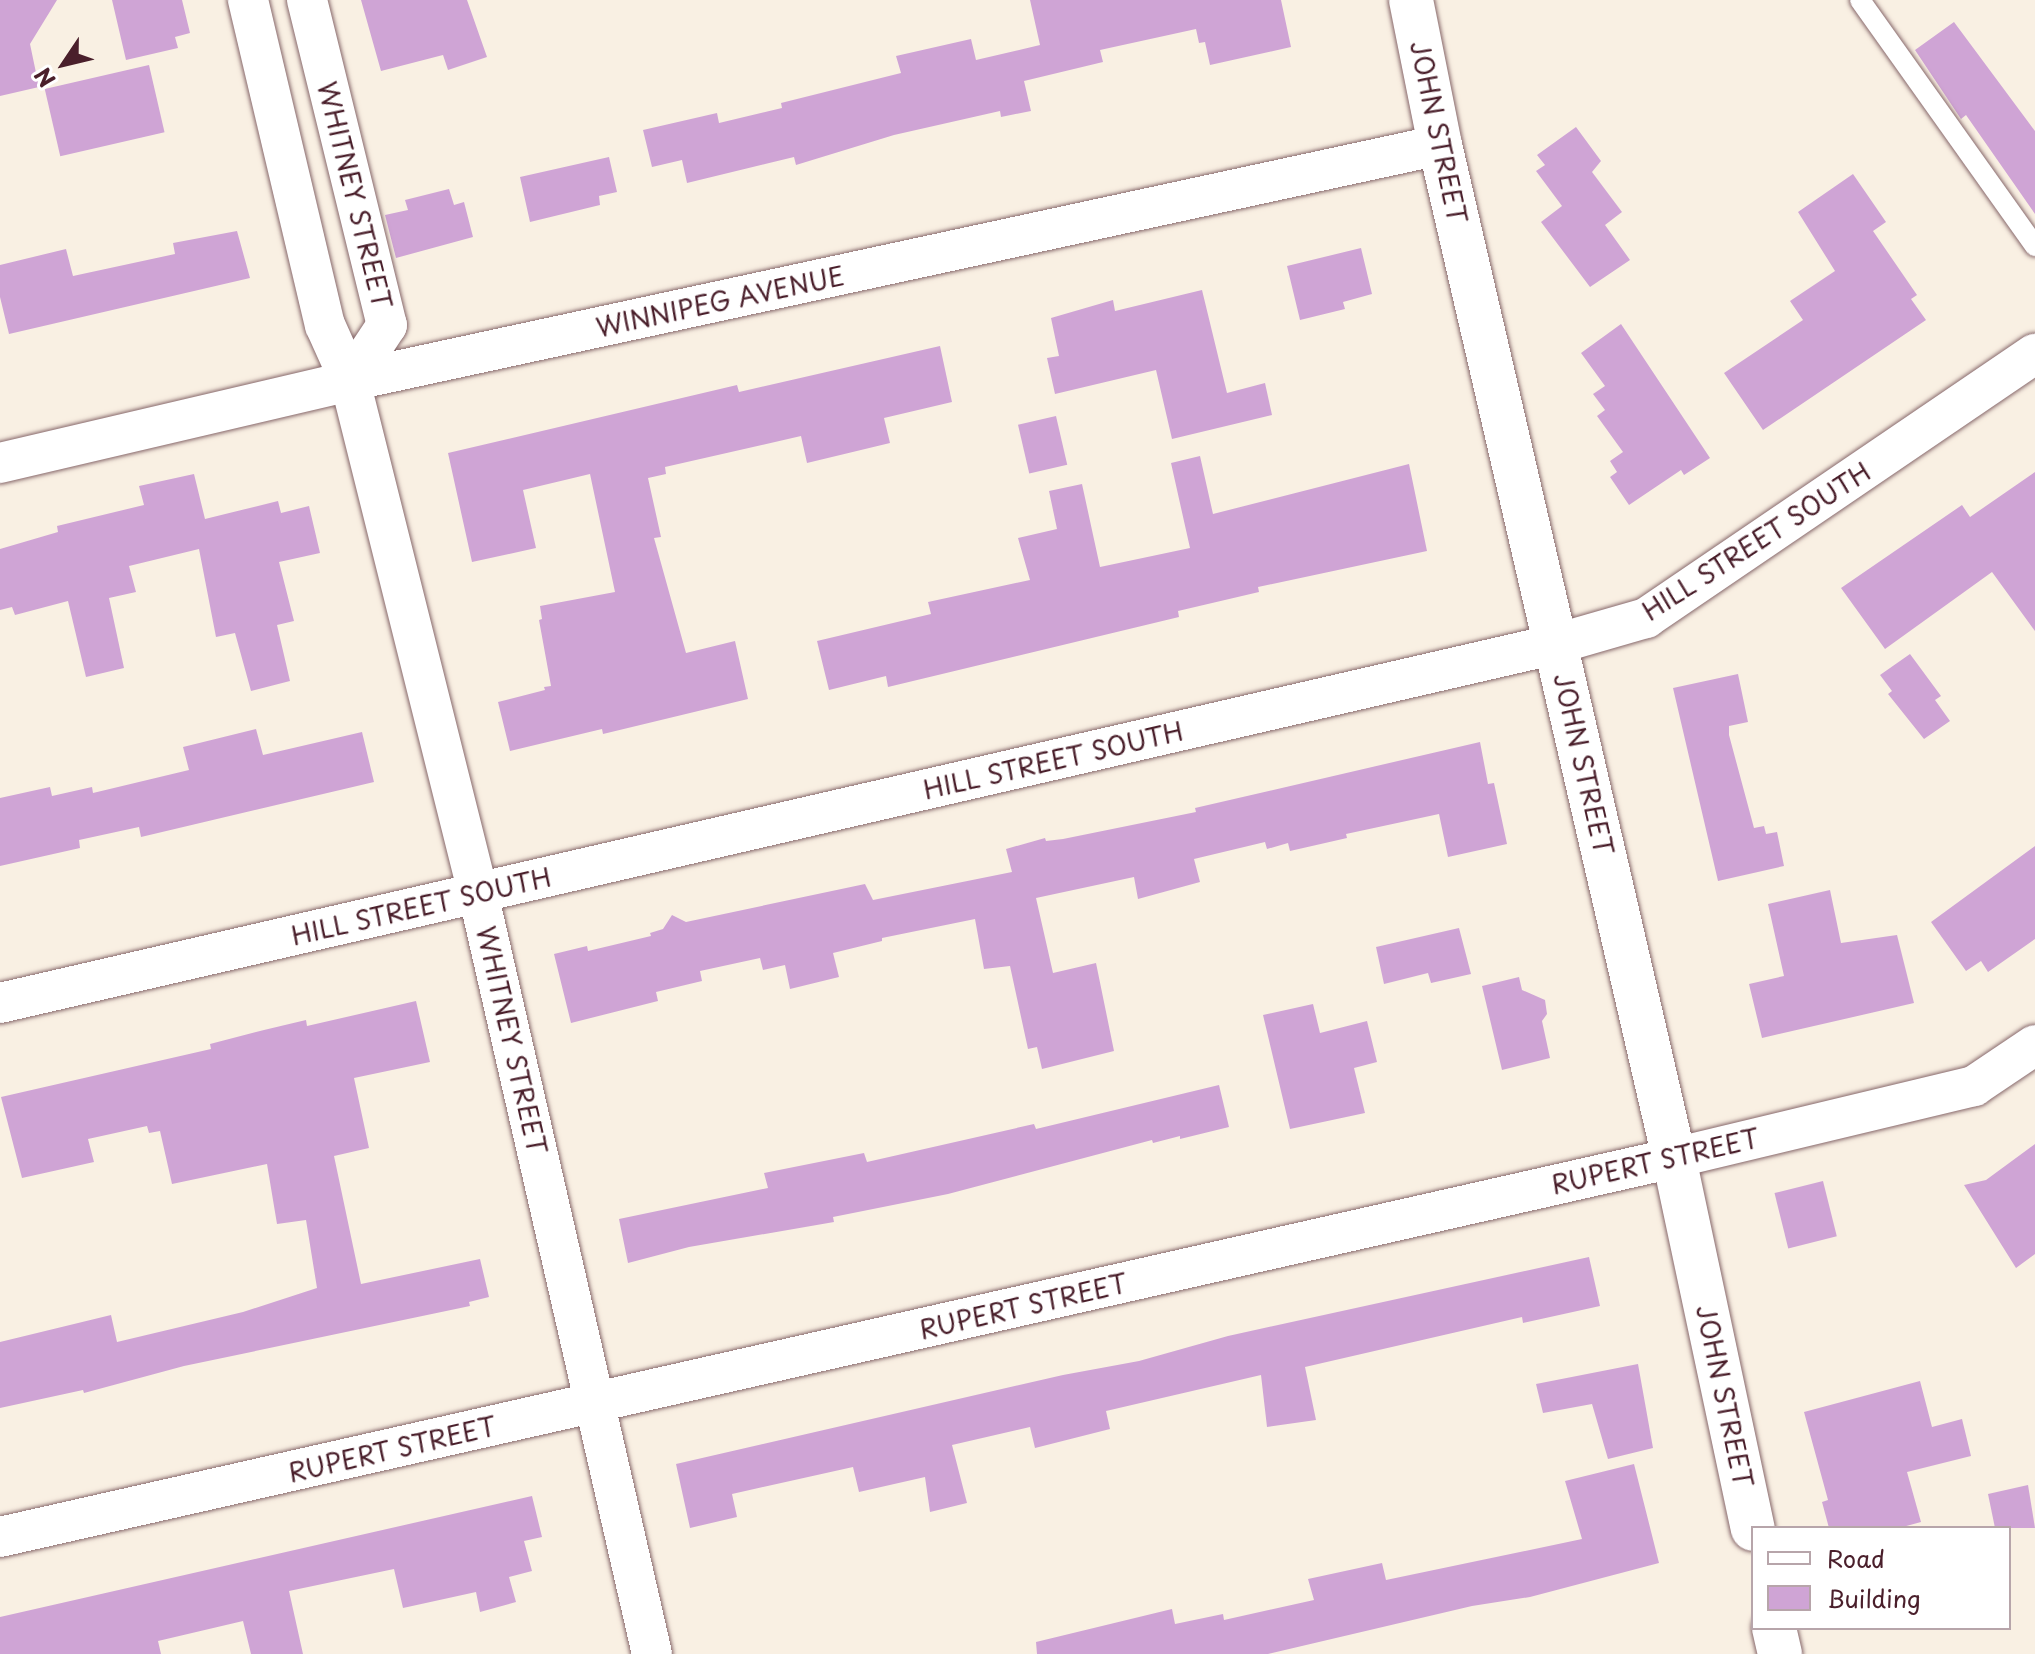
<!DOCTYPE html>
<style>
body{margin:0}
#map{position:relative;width:2035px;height:1654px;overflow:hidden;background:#f9f0e3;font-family:"Playpen Sans",sans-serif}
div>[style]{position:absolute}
.building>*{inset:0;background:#cfa4d5;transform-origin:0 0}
.roads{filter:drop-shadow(0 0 2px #87686b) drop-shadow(0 0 2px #87686b)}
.service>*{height:20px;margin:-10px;padding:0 10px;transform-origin:10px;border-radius:10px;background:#fff}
.minor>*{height:40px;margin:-20px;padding:0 20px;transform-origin:20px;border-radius:20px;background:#fff}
.tertiary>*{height:44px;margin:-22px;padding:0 22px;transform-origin:22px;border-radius:22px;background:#fff}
span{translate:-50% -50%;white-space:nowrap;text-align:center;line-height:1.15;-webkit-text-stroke:6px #fff;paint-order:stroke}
.street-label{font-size:26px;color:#4a1f2b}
.legend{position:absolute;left:1751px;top:1526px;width:260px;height:104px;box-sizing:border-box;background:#fff;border:2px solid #b7a5aa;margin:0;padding:10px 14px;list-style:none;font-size:24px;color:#4a1f2b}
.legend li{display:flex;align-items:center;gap:16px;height:40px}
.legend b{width:40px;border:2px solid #b7a5aa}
.north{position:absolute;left:24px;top:24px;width:80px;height:80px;-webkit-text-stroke:6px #fff;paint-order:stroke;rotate:235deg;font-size:22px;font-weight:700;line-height:32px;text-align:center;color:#4a1f2b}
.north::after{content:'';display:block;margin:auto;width:28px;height:36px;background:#4a1f2b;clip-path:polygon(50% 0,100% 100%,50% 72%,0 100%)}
</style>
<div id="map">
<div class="building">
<i style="clip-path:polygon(0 0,57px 0,30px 44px,39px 87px,0 96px)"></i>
<i style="clip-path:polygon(112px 0,182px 0,190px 33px,175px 37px,178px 48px,126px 60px)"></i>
<i style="clip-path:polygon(361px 0,467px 0,487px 57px,448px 70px,443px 55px,381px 71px)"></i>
<i style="clip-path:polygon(1030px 0,1281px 0,1291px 47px,1210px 65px,1205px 42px,1199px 43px,1196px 29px,1100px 50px,1103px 62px,1024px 81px,1031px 111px,1001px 117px,1000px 111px,894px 135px,796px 165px,794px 157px,687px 183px,682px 160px,652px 167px,643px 130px,717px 113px,719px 123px,782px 108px,781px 103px,901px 73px,896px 56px,971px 39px,976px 60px,1040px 45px)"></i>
<i style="clip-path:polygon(1954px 22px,2035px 131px,2035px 214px,1966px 115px,1961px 119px,1915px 50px)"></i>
<i style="left:149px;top:65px;width:69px;height:107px;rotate:77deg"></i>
<i style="clip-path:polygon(1576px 127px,1601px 161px,1592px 172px,1622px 212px,1605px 225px,1630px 260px,1590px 287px,1541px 222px,1562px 206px,1536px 171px,1545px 165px,1537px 155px)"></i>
<i style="clip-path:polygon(609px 157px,617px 192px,599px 196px,600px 205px,530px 222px,520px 177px)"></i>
<i style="clip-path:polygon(1853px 174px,1886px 222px,1873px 231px,1917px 295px,1911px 299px,1926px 320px,1763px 430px,1724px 373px,1803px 320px,1790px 301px,1835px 271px,1798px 212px)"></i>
<i style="clip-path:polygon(449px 189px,454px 205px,464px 202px,473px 237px,396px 258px,385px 215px,408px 210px,405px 200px)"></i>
<i style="clip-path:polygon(237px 231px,250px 278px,9px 334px,0 297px,0 265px,66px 249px,73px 276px,175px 254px,173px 243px)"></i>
<i style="clip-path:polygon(1361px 248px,1372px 294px,1343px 302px,1345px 309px,1300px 320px,1287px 266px)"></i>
<i style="clip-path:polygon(1202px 290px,1227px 393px,1265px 383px,1272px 415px,1172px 439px,1156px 370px,1055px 394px,1047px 358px,1059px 356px,1051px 318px,1113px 300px,1115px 311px)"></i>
<i style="clip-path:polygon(1621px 324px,1710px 458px,1684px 475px,1681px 470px,1629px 505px,1610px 477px,1617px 472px,1610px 461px,1623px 452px,1597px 416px,1605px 410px,1593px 394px,1605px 386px,1581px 353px)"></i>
<i style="clip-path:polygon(940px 346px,952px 402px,884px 418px,890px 443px,807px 463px,801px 436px,665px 467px,666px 474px,648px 478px,661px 537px,654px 538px,686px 653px,735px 641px,748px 699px,603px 734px,602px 729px,510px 751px,498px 702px,545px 690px,544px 687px,551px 686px,539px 620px,542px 619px,540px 606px,615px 592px,590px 474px,523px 490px,536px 548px,472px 562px,448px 453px,737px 385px,739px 392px)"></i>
<i style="left:1056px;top:416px;width:50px;height:39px;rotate:77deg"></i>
<i style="clip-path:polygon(1200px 456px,1213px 514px,1409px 464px,1427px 551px,1258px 587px,1259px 592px,1178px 611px,1179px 617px,888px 687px,886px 676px,829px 690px,817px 641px,931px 614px,928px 602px,1030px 580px,1018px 538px,1057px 529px,1049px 491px,1082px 484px,1100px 567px,1190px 548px,1171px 463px)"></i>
<i style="clip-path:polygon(2035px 472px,2035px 631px,1992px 572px,1885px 649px,1841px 588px,1962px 505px,1970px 517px)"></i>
<i style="clip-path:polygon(194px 474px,205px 519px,278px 501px,281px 513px,309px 506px,320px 553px,279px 562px,294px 621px,277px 625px,290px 681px,251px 691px,235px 633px,216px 637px,199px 549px,129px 566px,136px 592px,109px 598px,124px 668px,86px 677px,68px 601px,15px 615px,12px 607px,0 610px,0 549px,58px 532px,57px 526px,144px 505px,139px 486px)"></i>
<i style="clip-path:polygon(1910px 654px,1941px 696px,1935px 700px,1950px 721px,1924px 739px,1888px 694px,1892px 691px,1880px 675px)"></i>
<i style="clip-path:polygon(1738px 674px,1748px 722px,1729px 726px,1729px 735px,1754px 828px,1764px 826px,1766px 834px,1777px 832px,1784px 866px,1718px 881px,1673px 688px)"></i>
<i style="clip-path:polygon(256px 729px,263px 755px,362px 732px,374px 782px,141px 837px,139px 827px,79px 840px,80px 848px,0 866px,0 798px,50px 787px,52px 796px,92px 787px,93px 793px,189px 770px,183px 747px)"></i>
<i style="clip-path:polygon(1480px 742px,1488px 784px,1494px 783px,1507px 844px,1448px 857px,1439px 814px,1346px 834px,1347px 838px,1290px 851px,1288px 843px,1267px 849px,1265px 842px,1194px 859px,1200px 882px,1138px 899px,1134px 877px,1036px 898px,1053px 973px,1096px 963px,1114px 1051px,1042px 1069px,1037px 1047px,1028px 1049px,1010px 966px,984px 969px,975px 919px,882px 938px,882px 941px,833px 953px,839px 977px,790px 989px,785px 965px,763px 970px,760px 958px,700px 971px,702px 981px,656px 992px,658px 1001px,571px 1023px,554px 954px,587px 946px,588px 951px,651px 936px,650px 933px,663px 929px,672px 915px,686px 922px,865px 884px,873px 900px,1012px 872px,1006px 849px,1045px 838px,1046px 841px,1063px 839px,1196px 812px,1195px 808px)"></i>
<i style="clip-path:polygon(2035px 846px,2035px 939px,1988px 972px,1981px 961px,1966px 971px,1931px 922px)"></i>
<i style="clip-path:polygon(1830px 890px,1841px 943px,1897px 935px,1914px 1003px,1762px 1038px,1749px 984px,1784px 976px,1768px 904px)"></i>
<i style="clip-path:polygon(1459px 928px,1471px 974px,1431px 983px,1428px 973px,1384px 984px,1376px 947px)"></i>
<i style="clip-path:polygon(1519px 977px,1522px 990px,1545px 1000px,1547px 1014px,1542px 1021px,1550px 1058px,1502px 1070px,1482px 986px)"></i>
<i style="clip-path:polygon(416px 1001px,430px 1062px,354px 1078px,369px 1148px,334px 1156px,361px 1284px,480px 1259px,489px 1297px,469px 1302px,470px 1306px,184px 1366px,84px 1393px,83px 1390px,0 1408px,0 1342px,111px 1315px,117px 1342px,243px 1312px,317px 1288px,306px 1220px,277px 1224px,267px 1164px,172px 1184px,160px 1131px,149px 1133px,147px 1126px,88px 1139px,94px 1162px,22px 1178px,1px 1097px,211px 1049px,210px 1044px,264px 1030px,306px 1020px,307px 1026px)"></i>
<i style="clip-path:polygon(1313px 1004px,1320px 1033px,1367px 1021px,1377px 1062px,1354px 1068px,1365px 1113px,1290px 1129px,1263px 1015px)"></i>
<i style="clip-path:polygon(1219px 1085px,1229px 1127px,1180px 1139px,1180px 1136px,1153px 1143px,1152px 1140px,948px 1194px,833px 1217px,834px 1222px,689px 1247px,628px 1263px,619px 1219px,768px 1188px,764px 1173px,864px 1153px,867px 1162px,1034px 1124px,1036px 1129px)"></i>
<i style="clip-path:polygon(2035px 1144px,2035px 1254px,2016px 1268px,1964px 1185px,1986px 1180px)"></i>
<i style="left:1823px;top:1181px;width:57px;height:50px;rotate:76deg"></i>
<i style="clip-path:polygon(1589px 1257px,1600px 1306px,1523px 1323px,1522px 1317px,1305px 1367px,1316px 1420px,1267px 1427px,1261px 1375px,1106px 1411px,1110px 1429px,1035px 1448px,1030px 1427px,952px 1445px,967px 1503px,930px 1512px,925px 1477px,859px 1492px,853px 1467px,732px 1494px,737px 1517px,690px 1528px,676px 1464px,1063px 1375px,1139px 1361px,1228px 1336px)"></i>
<i style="clip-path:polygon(1638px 1364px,1653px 1448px,1608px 1459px,1592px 1404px,1543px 1413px,1536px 1384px)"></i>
<i style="clip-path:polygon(1920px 1381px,1932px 1427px,1962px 1419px,1971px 1456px,1907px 1472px,1921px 1522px,1899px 1528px,1829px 1528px,1822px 1502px,1828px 1500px,1804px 1412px)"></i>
<i style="clip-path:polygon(1634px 1464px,1659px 1563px,1530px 1597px,1472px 1606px,1268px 1654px,1037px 1654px,1036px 1642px,1172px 1609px,1175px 1624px,1223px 1614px,1224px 1620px,1314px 1600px,1308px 1579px,1382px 1563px,1386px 1580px,1582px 1539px,1565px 1481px)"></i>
<i style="clip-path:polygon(2028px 1485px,2035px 1528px,1995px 1528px,1988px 1494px)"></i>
<i style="clip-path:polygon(532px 1496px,542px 1537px,524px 1541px,532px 1571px,509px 1577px,516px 1602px,480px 1612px,476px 1592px,403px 1608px,394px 1569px,289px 1591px,303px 1654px,251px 1654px,243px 1621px,158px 1641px,161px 1654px,0 1654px,0 1617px)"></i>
</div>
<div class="roads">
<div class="service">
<i style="left:1860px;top:0;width:302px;rotate:54.6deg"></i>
</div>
<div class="minor">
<i style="left:248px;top:0;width:334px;rotate:76.7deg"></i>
<i style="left:325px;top:325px;width:61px;rotate:65.9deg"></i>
<i style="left:350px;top:381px;width:528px;rotate:75.96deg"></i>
<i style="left:478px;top:893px;width:781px;rotate:77.12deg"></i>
<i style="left:307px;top:0;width:335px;rotate:76.2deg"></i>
<i style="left:387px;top:325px;width:67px;rotate:123.5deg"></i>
<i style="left:0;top:463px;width:359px;rotate:-13.2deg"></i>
<i style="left:350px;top:381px;width:1115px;rotate:-12.22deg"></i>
<i style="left:0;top:1003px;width:1597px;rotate:-12.99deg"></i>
<i style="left:1556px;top:644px;width:94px;rotate:-16.1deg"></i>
<i style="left:1646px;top:618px;width:470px;rotate:-34.2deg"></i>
<i style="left:0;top:1537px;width:1716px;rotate:-12.76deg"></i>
<i style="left:1674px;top:1158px;width:309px;rotate:-13.5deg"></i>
<i style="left:1974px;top:1086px;width:73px;rotate:-33.9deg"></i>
</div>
<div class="tertiary">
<i style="left:1411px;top:0;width:148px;rotate:78.7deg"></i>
<i style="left:1440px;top:145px;width:1040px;rotate:76.99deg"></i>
<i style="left:1674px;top:1158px;width:379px;rotate:78deg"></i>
<i style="left:1774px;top:1628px;width:27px;rotate:77deg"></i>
</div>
</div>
<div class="street-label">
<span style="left:1439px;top:132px;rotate:78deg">JOHN STREET</span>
<span style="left:355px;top:195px;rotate:76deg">WHITNEY STREET</span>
<span style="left:720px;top:301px;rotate:-12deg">WINNIPEG AVENUE</span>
<span style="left:1756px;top:541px;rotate:-33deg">HILL STREET SOUTH</span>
<span style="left:1053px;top:760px;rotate:-13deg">HILL STREET SOUTH</span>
<span style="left:1584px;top:764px;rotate:77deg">JOHN STREET</span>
<span style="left:421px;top:906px;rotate:-13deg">HILL STREET SOUTH</span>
<span style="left:512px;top:1040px;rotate:77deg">WHITNEY STREET</span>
<span style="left:1655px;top:1161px;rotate:-13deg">RUPERT STREET</span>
<span style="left:1023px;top:1306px;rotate:-13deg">RUPERT STREET</span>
<span style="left:1725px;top:1396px;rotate:78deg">JOHN STREET</span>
<span style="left:392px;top:1449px;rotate:-13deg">RUPERT STREET</span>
</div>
<ul class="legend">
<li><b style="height:10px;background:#fff"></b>Road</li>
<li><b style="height:22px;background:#cfa4d5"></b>Building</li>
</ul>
<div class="north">N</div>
</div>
